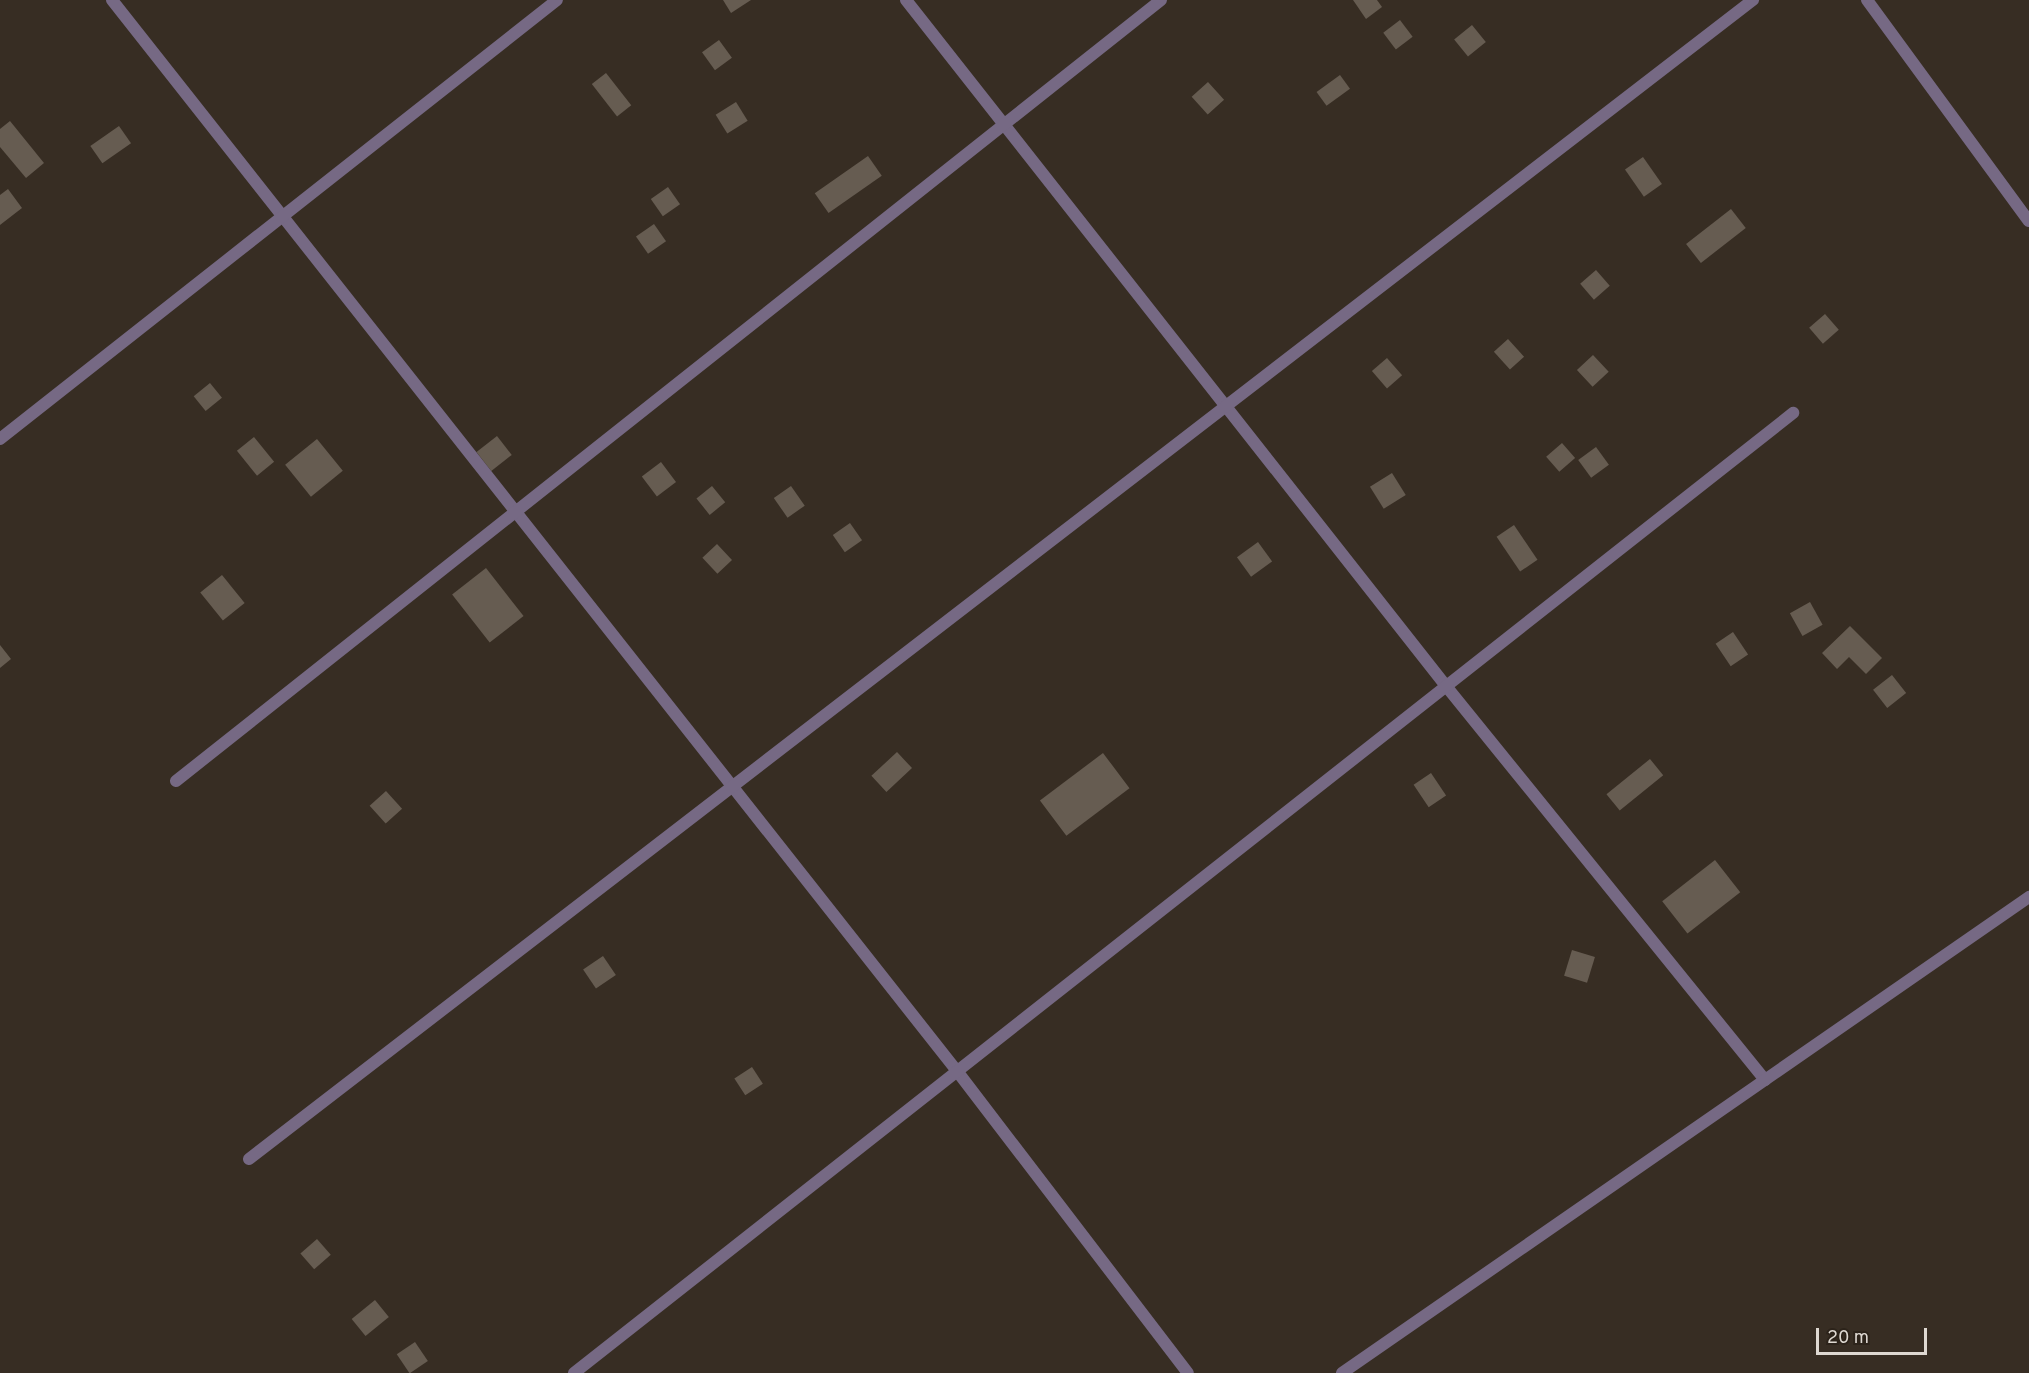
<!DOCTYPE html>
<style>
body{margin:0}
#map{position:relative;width:2029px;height:1373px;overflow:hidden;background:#372d23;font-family:Overpass,sans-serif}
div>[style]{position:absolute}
.building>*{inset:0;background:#665c51;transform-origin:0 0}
.street>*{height:12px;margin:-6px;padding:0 6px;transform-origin:6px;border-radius:6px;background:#766984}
span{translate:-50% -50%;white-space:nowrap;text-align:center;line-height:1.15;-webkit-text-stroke:4.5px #2c231a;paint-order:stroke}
.scale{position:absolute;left:1816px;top:1328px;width:111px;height:27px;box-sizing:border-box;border:3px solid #ded8d1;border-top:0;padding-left:8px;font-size:18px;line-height:21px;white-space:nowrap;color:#ded8d1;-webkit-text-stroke:4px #2c231a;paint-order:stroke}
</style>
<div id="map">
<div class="building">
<i style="clip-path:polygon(723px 0,751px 0,731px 13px)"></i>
<i style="clip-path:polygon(1353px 0,1377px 0,1382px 7px,1366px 19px)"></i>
<i style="left:1400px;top:20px;width:21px;height:21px;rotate:53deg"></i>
<i style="left:1472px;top:25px;width:22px;height:23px;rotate:51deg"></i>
<i style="left:719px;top:40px;width:22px;height:21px;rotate:54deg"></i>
<i style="left:606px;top:73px;width:41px;height:18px;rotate:52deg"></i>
<i style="left:1340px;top:75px;width:17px;height:29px;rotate:54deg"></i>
<i style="left:1208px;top:82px;width:24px;height:22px;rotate:48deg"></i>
<i style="left:736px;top:102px;width:22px;height:24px;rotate:58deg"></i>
<i style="clip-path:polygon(10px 121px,44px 163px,26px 178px,0 147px,0 129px)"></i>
<i style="left:119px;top:126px;width:21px;height:35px;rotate:55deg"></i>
<i style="left:868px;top:156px;width:24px;height:65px;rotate:55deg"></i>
<i style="left:1643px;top:157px;width:33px;height:22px;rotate:55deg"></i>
<i style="left:668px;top:187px;width:21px;height:21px;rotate:55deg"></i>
<i style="clip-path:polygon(8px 189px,22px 208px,0 225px,0 195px)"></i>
<i style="left:1731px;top:209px;width:24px;height:57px;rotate:52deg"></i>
<i style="left:654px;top:224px;width:21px;height:22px;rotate:55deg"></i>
<i style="left:1596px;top:270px;width:21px;height:21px;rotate:49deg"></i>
<i style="left:1825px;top:314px;width:21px;height:21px;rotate:49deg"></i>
<i style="left:1508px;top:339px;width:24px;height:19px;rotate:48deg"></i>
<i style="left:1593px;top:355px;width:23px;height:22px;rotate:47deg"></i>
<i style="left:1387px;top:358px;width:23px;height:20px;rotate:49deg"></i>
<i style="left:210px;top:383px;width:19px;height:21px;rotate:51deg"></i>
<i style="left:497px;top:436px;width:24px;height:26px;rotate:52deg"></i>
<i style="left:254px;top:437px;width:32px;height:22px;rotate:51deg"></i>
<i style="left:317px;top:439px;width:41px;height:41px;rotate:51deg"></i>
<i style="left:1562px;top:443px;width:20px;height:21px;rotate:49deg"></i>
<i style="left:1596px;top:447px;width:22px;height:22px;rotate:54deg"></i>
<i style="left:661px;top:462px;width:25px;height:24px;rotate:53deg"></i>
<i style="left:1392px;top:473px;width:26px;height:26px;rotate:58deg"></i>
<i style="left:712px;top:486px;width:21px;height:20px;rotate:51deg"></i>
<i style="left:791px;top:486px;width:24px;height:21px;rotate:55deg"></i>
<i style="left:850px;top:523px;width:21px;height:21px;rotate:55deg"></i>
<i style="left:1514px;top:525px;width:42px;height:21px;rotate:56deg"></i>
<i style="left:1258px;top:542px;width:24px;height:26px;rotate:54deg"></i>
<i style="left:717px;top:544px;width:22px;height:20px;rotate:47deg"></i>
<i style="left:486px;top:568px;width:61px;height:43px;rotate:52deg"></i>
<i style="left:222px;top:575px;width:36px;height:28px;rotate:51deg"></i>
<i style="left:1810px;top:602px;width:26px;height:23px;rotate:61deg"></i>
<i style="clip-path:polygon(1850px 626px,1882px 658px,1866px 674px,1849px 657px,1837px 669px,1822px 653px)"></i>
<i style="left:1733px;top:632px;width:27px;height:21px;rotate:56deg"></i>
<i style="clip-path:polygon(0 645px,11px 659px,0 668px)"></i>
<i style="left:1892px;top:675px;width:23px;height:24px;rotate:52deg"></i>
<i style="left:897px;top:752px;width:22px;height:35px;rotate:47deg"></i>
<i style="left:1103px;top:753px;width:44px;height:79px;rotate:53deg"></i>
<i style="left:1650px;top:759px;width:21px;height:56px;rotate:51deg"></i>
<i style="left:1431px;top:773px;width:27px;height:21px;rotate:56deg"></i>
<i style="left:386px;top:791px;width:24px;height:22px;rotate:48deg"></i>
<i style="left:1715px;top:860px;width:41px;height:67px;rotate:52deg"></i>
<i style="left:1572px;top:950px;width:24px;height:27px;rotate:17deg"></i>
<i style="left:603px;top:956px;width:23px;height:24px;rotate:56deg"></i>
<i style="left:752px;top:1067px;width:20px;height:21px;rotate:57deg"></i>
<i style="left:317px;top:1239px;width:21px;height:22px;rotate:49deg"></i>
<i style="left:375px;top:1300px;width:22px;height:30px;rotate:51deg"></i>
<i style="left:415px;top:1342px;width:23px;height:22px;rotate:56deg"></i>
</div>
<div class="street">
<i style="left:112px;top:0;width:1364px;rotate:51.73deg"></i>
<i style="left:957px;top:1071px;width:380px;rotate:52.6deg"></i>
<i style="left:906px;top:0;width:873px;rotate:51.79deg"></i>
<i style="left:1446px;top:686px;width:507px;rotate:51deg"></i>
<i style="left:1867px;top:0;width:274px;rotate:53.8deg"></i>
<i style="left:0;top:439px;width:709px;rotate:-38.24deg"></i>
<i style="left:176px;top:781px;width:1257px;rotate:-38.41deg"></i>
<i style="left:249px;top:1159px;width:1899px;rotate:-37.62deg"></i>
<i style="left:574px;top:1373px;width:1552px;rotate:-38.22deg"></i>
<i style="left:1342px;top:1373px;width:836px;rotate:-34.72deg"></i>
</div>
<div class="scale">20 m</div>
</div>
